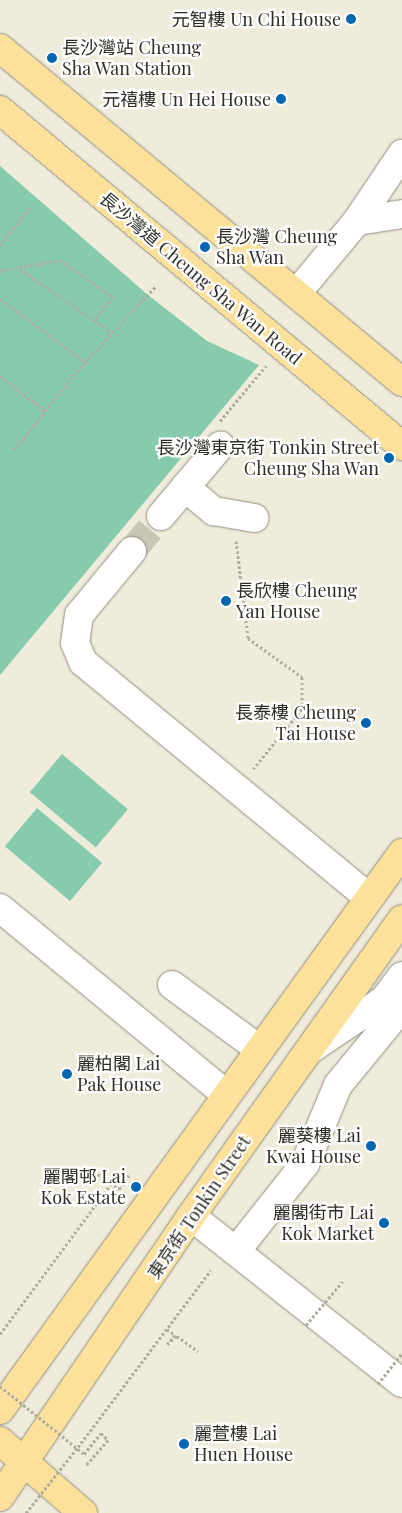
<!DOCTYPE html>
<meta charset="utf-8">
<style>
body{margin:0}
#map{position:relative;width:402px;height:1513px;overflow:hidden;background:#f0ecdb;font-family:"Playfair Display","Noto Sans TC",serif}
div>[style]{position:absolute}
.green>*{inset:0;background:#86cbac;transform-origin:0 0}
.minor-tunnel>*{height:28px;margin-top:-14px;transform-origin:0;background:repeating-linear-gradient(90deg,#c9c6b7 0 28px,transparent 0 42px)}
.path>*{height:3px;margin-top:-1.5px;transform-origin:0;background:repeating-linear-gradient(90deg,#b1ada0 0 2.5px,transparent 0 5px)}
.roads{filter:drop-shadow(0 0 1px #928f80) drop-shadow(0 0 1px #928f80)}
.minor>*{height:28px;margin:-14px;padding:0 14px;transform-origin:14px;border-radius:14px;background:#fff}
.major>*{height:28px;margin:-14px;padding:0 14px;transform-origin:14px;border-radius:14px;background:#fde19a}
.path-bridge>*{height:3px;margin-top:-1.5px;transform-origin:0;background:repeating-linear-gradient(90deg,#b1ada0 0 2.5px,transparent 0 5px)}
.dots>*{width:14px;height:14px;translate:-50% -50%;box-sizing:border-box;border:2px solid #fff;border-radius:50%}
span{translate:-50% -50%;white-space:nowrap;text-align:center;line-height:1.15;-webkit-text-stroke:4.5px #fff;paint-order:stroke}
.poi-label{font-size:18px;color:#2f2d27}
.right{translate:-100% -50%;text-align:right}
.left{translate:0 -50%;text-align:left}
.street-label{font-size:18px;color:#2f2d27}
</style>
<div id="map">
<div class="green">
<i style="clip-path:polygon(0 166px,148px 295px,207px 341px,259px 365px,0 675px)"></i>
<i style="left:62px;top:754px;width:86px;height:50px;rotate:40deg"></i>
<i style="left:37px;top:808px;width:85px;height:50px;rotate:40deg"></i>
</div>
<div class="minor-tunnel">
<i style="left:132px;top:551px;width:45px;rotate:-50.4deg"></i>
</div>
<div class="path">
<i style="left:0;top:245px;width:48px;rotate:-51.7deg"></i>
<i style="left:20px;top:269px;width:111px;rotate:34.7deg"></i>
<i style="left:0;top:271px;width:61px;rotate:-10.4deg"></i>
<i style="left:60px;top:260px;width:65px;rotate:34.9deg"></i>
<i style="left:113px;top:297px;width:28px;rotate:129deg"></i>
<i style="left:0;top:299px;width:106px;rotate:36.5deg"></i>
<i style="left:0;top:376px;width:57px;rotate:37.9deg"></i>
<i style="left:220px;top:421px;width:72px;rotate:-50.1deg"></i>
<i style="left:14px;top:450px;width:113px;rotate:-51.1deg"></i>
<i style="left:85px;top:362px;width:104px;rotate:-46.9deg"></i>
<i style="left:236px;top:541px;width:98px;rotate:82.9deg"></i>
<i style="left:248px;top:638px;width:67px;rotate:35.8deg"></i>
<i style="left:302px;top:677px;width:32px;rotate:90deg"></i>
<i style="left:302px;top:709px;width:77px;rotate:129.2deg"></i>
<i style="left:94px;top:1171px;width:31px;rotate:36deg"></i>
<i style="left:119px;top:1189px;width:17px;rotate:-54deg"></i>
<i style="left:167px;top:1329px;width:10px;rotate:37deg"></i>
<i style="left:175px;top:1335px;width:11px;rotate:128deg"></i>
<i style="left:0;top:1334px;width:187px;rotate:-53.5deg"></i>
<i style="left:167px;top:1344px;width:13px;rotate:-39deg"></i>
<i style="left:177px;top:1336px;width:26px;rotate:36deg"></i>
<i style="left:78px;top:1447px;width:221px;rotate:-53.1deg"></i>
<i style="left:84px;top:1454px;width:27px;rotate:-51deg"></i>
<i style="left:101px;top:1433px;width:10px;rotate:45deg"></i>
<i style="left:108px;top:1440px;width:33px;rotate:131deg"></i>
</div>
<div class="roads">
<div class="minor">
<i style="left:357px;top:221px;width:46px;rotate:-8.8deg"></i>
<i style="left:296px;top:294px;width:95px;rotate:-50.1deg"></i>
<i style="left:357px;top:221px;width:81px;rotate:-56.1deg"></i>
<i style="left:185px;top:487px;width:38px;rotate:40deg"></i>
<i style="left:214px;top:511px;width:41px;rotate:9.9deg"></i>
<i style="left:161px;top:516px;width:92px;rotate:-49.9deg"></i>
<i style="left:132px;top:551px;width:83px;rotate:129.6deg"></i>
<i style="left:79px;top:615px;width:28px;rotate:98deg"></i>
<i style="left:75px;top:643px;width:21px;rotate:67deg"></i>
<i style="left:83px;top:662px;width:371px;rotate:39.5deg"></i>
<i style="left:0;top:908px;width:293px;rotate:39.5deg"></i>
<i style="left:172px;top:985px;width:108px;rotate:36.3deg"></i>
<i style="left:311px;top:1049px;width:88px;rotate:-33.9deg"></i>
<i style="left:384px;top:1000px;width:30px;rotate:-53deg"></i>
<i style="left:191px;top:1216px;width:269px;rotate:38.4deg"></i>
<i style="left:236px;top:1251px;width:111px;rotate:-51.6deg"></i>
<i style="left:305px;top:1164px;width:86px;rotate:-67.3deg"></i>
<i style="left:338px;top:1085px;width:101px;rotate:-50.6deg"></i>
</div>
<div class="major">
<i style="left:0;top:48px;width:523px;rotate:39.72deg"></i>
<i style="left:0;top:110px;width:524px;rotate:39.89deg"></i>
<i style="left:0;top:1410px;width:687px;rotate:-54.18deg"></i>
<i style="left:0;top:1441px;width:110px;rotate:40.9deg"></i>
<i style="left:0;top:1497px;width:340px;rotate:-55.8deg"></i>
<i style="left:191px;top:1216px;width:364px;rotate:-54.6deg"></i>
</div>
</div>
<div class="path-bridge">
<i style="left:306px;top:1325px;width:57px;rotate:-49.9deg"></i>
<i style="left:378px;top:1384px;width:39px;rotate:-52deg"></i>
<i style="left:0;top:1386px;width:108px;rotate:39deg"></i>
<i style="left:26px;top:1513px;width:84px;rotate:-51.8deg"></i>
</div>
<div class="dots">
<i style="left:351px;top:19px;background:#0066b2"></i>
<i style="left:52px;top:58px;background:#0066b2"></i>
<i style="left:281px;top:99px;background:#0066b2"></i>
<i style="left:205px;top:247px;background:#0066b2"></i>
<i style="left:389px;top:458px;background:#0066b2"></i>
<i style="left:226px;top:601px;background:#0066b2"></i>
<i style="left:366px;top:723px;background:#0066b2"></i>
<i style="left:67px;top:1074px;background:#0066b2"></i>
<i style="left:371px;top:1146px;background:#0066b2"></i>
<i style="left:136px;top:1187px;background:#0066b2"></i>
<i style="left:384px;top:1223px;background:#0066b2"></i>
<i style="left:184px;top:1444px;background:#0066b2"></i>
</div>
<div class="poi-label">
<span class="right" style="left:341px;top:19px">元智樓 Un Chi House</span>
<span class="left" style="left:62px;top:58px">長沙灣站 Cheung<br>Sha Wan Station</span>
<span class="right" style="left:271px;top:99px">元禧樓 Un Hei House</span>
<span class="left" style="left:216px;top:247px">長沙灣 Cheung<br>Sha Wan</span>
<span class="right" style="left:379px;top:458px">長沙灣東京街 Tonkin Street<br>Cheung Sha Wan</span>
<span class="left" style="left:236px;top:601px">長欣樓 Cheung<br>Yan House</span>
<span class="right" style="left:356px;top:723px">長泰樓 Cheung<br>Tai House</span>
<span class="left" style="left:77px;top:1074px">麗柏閣 Lai<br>Pak House</span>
<span class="right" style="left:361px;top:1146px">麗葵樓 Lai<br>Kwai House</span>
<span class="right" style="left:126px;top:1187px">麗閣邨 Lai<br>Kok Estate</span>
<span class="right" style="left:374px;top:1223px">麗閣街市 Lai<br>Kok Market</span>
<span class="left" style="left:194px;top:1444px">麗萱樓 Lai<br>Huen House</span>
</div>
<div class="street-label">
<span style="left:201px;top:278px;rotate:40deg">長沙灣道 Cheung Sha Wan Road</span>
<span style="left:199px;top:1207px;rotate:-56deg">東京街 Tonkin Street</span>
</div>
</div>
